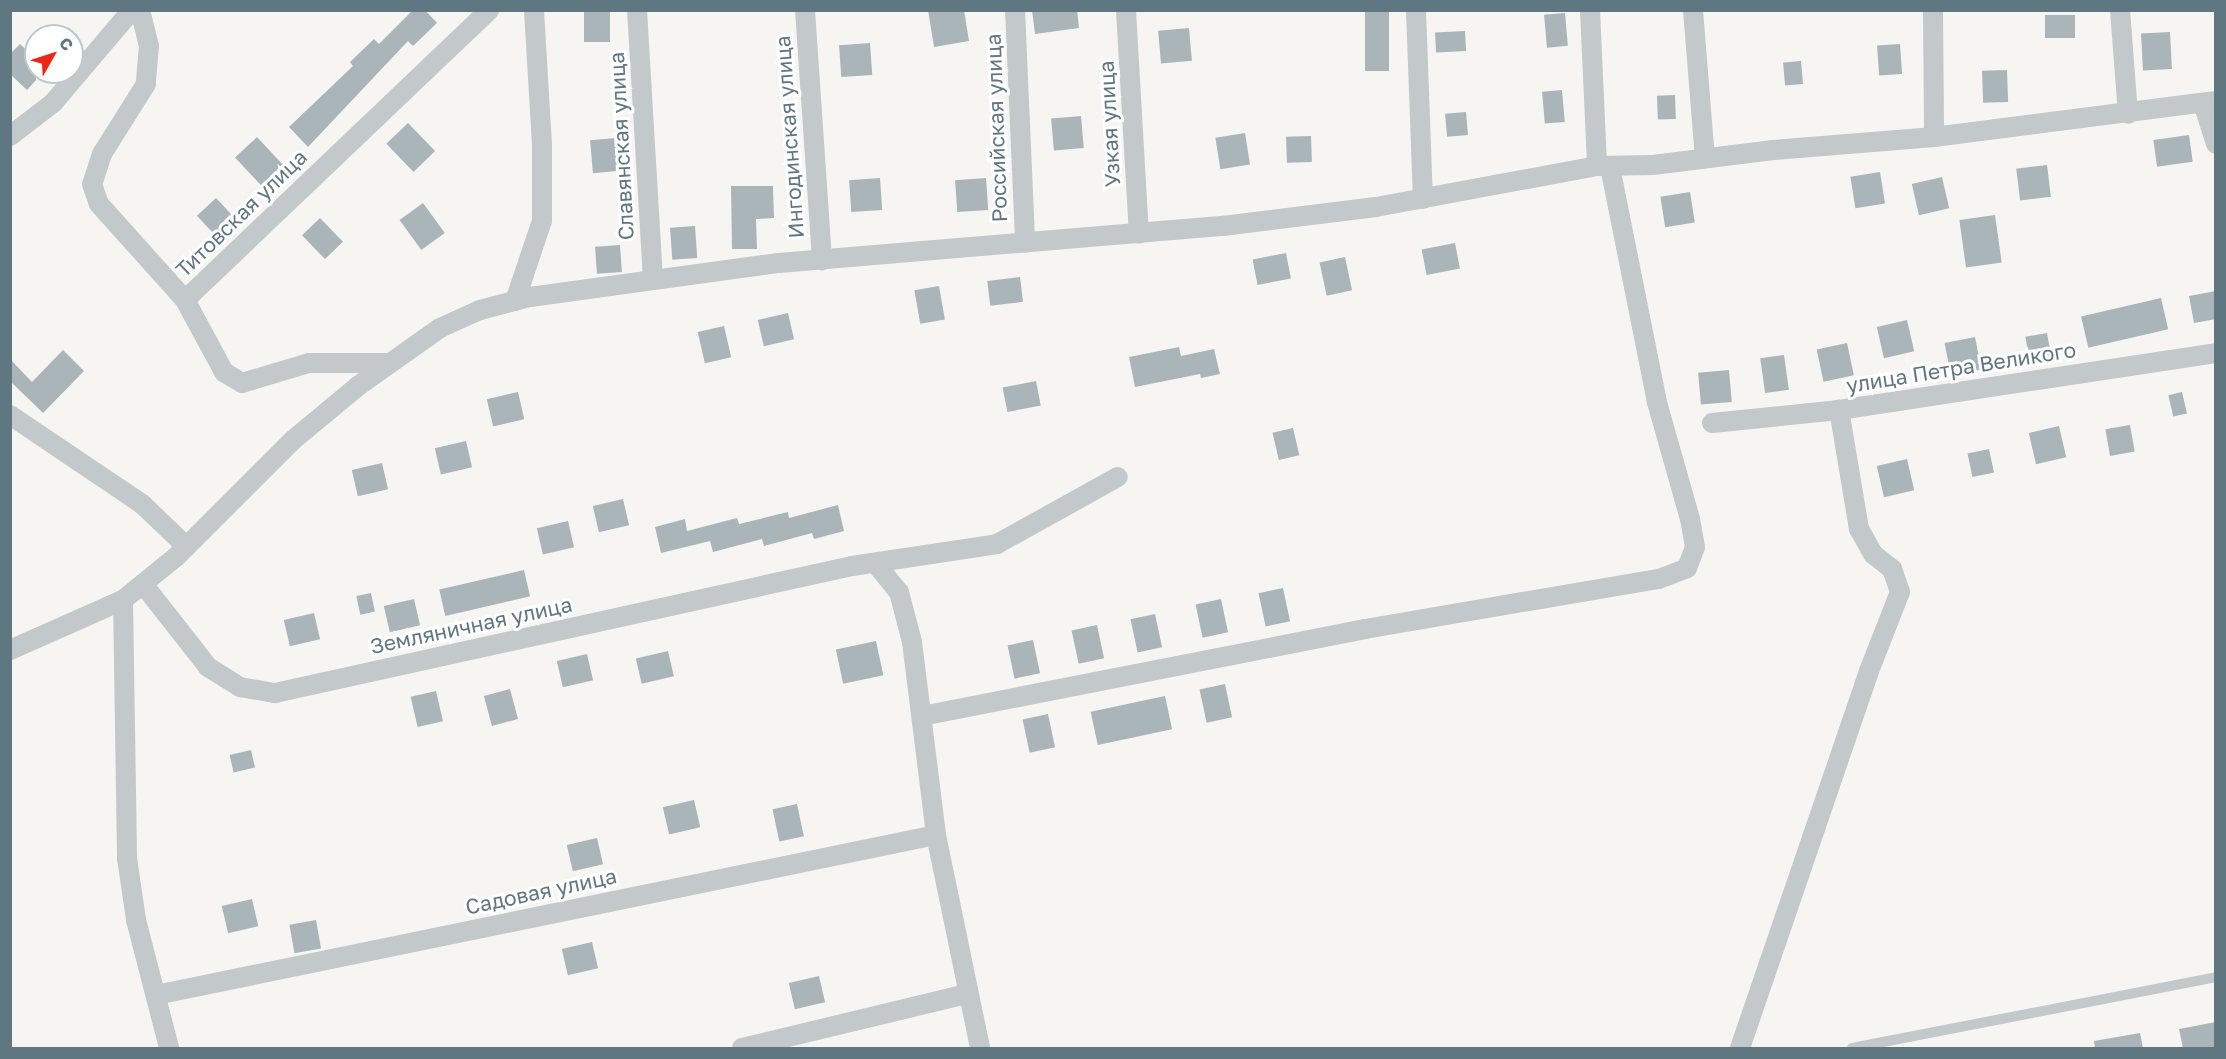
<!DOCTYPE html>
<meta charset="utf-8">
<style>
body{margin:0}
#map{position:relative;width:2226px;height:1059px;overflow:hidden;background:#f6f5f2;font-family:"Golos Text",sans-serif}
div>[style]{position:absolute}
.building>*{inset:0;background:#a9b5b8;transform-origin:0 0}
.lane>*{height:10px;margin:-5px;padding:0 5px;transform-origin:5px;border-radius:5px;background:#c3c8cb}
.street>*{height:20px;margin:-10px;padding:0 10px;transform-origin:10px;border-radius:10px;background:#c3c8cb}
span{translate:-50% -50%;white-space:nowrap;text-align:center;line-height:1.15;-webkit-text-stroke:6px #fff;paint-order:stroke}
.street-label{font-size:21px;color:#5e7780}
.frame{position:absolute;inset:0;border:12px solid #5e7780;pointer-events:none}
.north{position:absolute;left:24px;top:24px;width:60px;height:60px;box-sizing:border-box;background:#fff;border:2px solid #bfc9cc;border-radius:50%;rotate:51deg;font-size:16px;font-weight:700;line-height:24px;text-align:center;color:#5e7780}
.north::after{content:'';display:block;margin:auto;width:21px;height:27px;background:#f22515;clip-path:polygon(50% 0,100% 100%,50% 72%,0 100%)}
</style>
<div id="map">
<div class="building">
<i style="clip-path:polygon(413px 10px,425px 10px,437px 23px,413px 46px,408px 41px,308px 147px,289px 127px,353px 66px,350px 62px,374px 39px,379px 44px)"></i>
<i style="left:584px;top:10px;width:26px;height:32px"></i>
<i style="clip-path:polygon(928px 10px,964px 10px,969px 41px,934px 47px)"></i>
<i style="clip-path:polygon(1032px 10px,1077px 10px,1079px 28px,1035px 34px)"></i>
<i style="left:1365px;top:10px;width:24px;height:61px"></i>
<i style="left:1565px;top:13px;width:33px;height:21px;rotate:85deg"></i>
<i style="left:2045px;top:15px;width:30px;height:23px"></i>
<i style="left:1189px;top:28px;width:33px;height:31px;rotate:85deg"></i>
<i style="left:1465px;top:31px;width:20px;height:30px;rotate:87deg"></i>
<i style="left:2170px;top:32px;width:37px;height:29px;rotate:87deg"></i>
<i style="left:870px;top:43px;width:32px;height:31px;rotate:86deg"></i>
<i style="clip-path:polygon(20px 44px,36px 59px,36px 80px,27px 90px,10px 74px,10px 54px)"></i>
<i style="left:1900px;top:44px;width:30px;height:23px;rotate:86deg"></i>
<i style="left:1801px;top:61px;width:23px;height:18px;rotate:85deg"></i>
<i style="left:2007px;top:70px;width:32px;height:25px;rotate:88deg"></i>
<i style="left:1562px;top:90px;width:32px;height:20px;rotate:85deg"></i>
<i style="left:1675px;top:95px;width:24px;height:18px;rotate:88deg"></i>
<i style="left:1466px;top:112px;width:23px;height:21px;rotate:85deg"></i>
<i style="left:1081px;top:116px;width:32px;height:30px;rotate:85deg"></i>
<i style="left:408px;top:123px;width:39px;height:30px;rotate:46deg"></i>
<i style="left:1245px;top:133px;width:32px;height:30px;rotate:81deg"></i>
<i style="left:2189px;top:135px;width:27px;height:36px;rotate:82deg"></i>
<i style="left:1311px;top:136px;width:26px;height:25px;rotate:88deg"></i>
<i style="left:257px;top:137px;width:40px;height:30px;rotate:47deg"></i>
<i style="left:616px;top:138px;width:33px;height:26px;rotate:85deg"></i>
<i style="left:2047px;top:165px;width:32px;height:31px;rotate:83deg"></i>
<i style="left:1880px;top:172px;width:32px;height:30px;rotate:81deg"></i>
<i style="left:1942px;top:177px;width:32px;height:31px;rotate:77deg"></i>
<i style="left:880px;top:178px;width:32px;height:31px;rotate:86deg"></i>
<i style="left:986px;top:178px;width:32px;height:31px;rotate:86deg"></i>
<i style="clip-path:polygon(731px 186px,773px 186px,774px 218px,756px 219px,757px 249px,732px 249px)"></i>
<i style="left:1690px;top:192px;width:31px;height:30px;rotate:81deg"></i>
<i style="left:216px;top:198px;width:34px;height:26px;rotate:47deg"></i>
<i style="left:423px;top:203px;width:37px;height:29px;rotate:54deg"></i>
<i style="left:1995px;top:215px;width:48px;height:36px;rotate:82deg"></i>
<i style="left:320px;top:218px;width:33px;height:25px;rotate:46deg"></i>
<i style="left:695px;top:226px;width:32px;height:25px;rotate:86deg"></i>
<i style="left:1455px;top:243px;width:26px;height:34px;rotate:79deg"></i>
<i style="left:620px;top:245px;width:27px;height:25px;rotate:86deg"></i>
<i style="left:1286px;top:253px;width:26px;height:34px;rotate:79deg"></i>
<i style="left:1345px;top:257px;width:34px;height:26px;rotate:78deg"></i>
<i style="left:1020px;top:277px;width:25px;height:33px;rotate:83deg"></i>
<i style="left:939px;top:286px;width:34px;height:25px;rotate:80deg"></i>
<i style="clip-path:polygon(2216px 291px,2216px 319px,2194px 323px,2189px 296px)"></i>
<i style="left:2161px;top:298px;width:32px;height:82px;rotate:77deg"></i>
<i style="left:788px;top:313px;width:27px;height:31px;rotate:77deg"></i>
<i style="left:1907px;top:320px;width:32px;height:31px;rotate:77deg"></i>
<i style="left:724px;top:326px;width:32px;height:27px;rotate:77deg"></i>
<i style="left:2047px;top:333px;width:23px;height:22px;rotate:80deg"></i>
<i style="left:1975px;top:337px;width:33px;height:31px;rotate:79deg"></i>
<i style="left:1847px;top:343px;width:33px;height:31px;rotate:78deg"></i>
<i style="clip-path:polygon(1179px 347px,1181px 356px,1214px 349px,1220px 374px,1201px 378px,1200px 374px,1135px 387px,1129px 357px)"></i>
<i style="clip-path:polygon(63px 350px,84px 371px,43px 413px,10px 381px,10px 359px,32px 382px)"></i>
<i style="left:1784px;top:355px;width:35px;height:24px;rotate:82deg"></i>
<i style="left:1729px;top:370px;width:32px;height:31px;rotate:85deg"></i>
<i style="left:1036px;top:381px;width:25px;height:34px;rotate:79deg"></i>
<i style="left:518px;top:392px;width:28px;height:32px;rotate:77deg"></i>
<i style="left:2182px;top:392px;width:22px;height:14px;rotate:77deg"></i>
<i style="left:2130px;top:425px;width:27px;height:25px;rotate:80deg"></i>
<i style="left:2059px;top:426px;width:32px;height:31px;rotate:77deg"></i>
<i style="left:1293px;top:428px;width:28px;height:21px;rotate:77deg"></i>
<i style="left:466px;top:441px;width:27px;height:32px;rotate:77deg"></i>
<i style="left:1989px;top:449px;width:24px;height:22px;rotate:78deg"></i>
<i style="left:1907px;top:459px;width:32px;height:31px;rotate:77deg"></i>
<i style="left:382px;top:463px;width:27px;height:31px;rotate:77deg"></i>
<i style="left:623px;top:499px;width:27px;height:31px;rotate:77deg"></i>
<i style="clip-path:polygon(838px 505px,844px 531px,814px 539px,812px 533px,764px 546px,762px 539px,713px 552px,710px 541px,661px 553px,655px 527px,685px 519px,687px 531px,737px 518px,739px 524px,788px 512px,789px 518px)"></i>
<i style="left:568px;top:521px;width:27px;height:32px;rotate:77deg"></i>
<i style="left:524px;top:570px;width:27px;height:87px;rotate:77deg"></i>
<i style="left:1283px;top:588px;width:34px;height:25px;rotate:78deg"></i>
<i style="left:371px;top:593px;width:19px;height:15px;rotate:78deg"></i>
<i style="left:414px;top:599px;width:27px;height:31px;rotate:77deg"></i>
<i style="left:1221px;top:599px;width:34px;height:26px;rotate:78deg"></i>
<i style="left:314px;top:613px;width:27px;height:31px;rotate:77deg"></i>
<i style="left:1155px;top:614px;width:34px;height:25px;rotate:78deg"></i>
<i style="left:1097px;top:625px;width:34px;height:26px;rotate:78deg"></i>
<i style="left:1033px;top:640px;width:34px;height:26px;rotate:78deg"></i>
<i style="left:876px;top:641px;width:35px;height:41px;rotate:78deg"></i>
<i style="left:668px;top:651px;width:26px;height:33px;rotate:77deg"></i>
<i style="left:587px;top:654px;width:27px;height:31px;rotate:77deg"></i>
<i style="left:1225px;top:684px;width:34px;height:26px;rotate:78deg"></i>
<i style="left:510px;top:689px;width:31px;height:27px;rotate:75deg"></i>
<i style="left:436px;top:691px;width:31px;height:26px;rotate:77deg"></i>
<i style="left:1165px;top:696px;width:34px;height:76px;rotate:78deg"></i>
<i style="left:1048px;top:714px;width:34px;height:26px;rotate:78deg"></i>
<i style="left:251px;top:750px;width:18px;height:22px;rotate:77deg"></i>
<i style="left:694px;top:800px;width:28px;height:32px;rotate:77deg"></i>
<i style="left:797px;top:804px;width:33px;height:25px;rotate:78deg"></i>
<i style="left:597px;top:838px;width:27px;height:31px;rotate:77deg"></i>
<i style="left:252px;top:899px;width:28px;height:31px;rotate:77deg"></i>
<i style="left:316px;top:920px;width:29px;height:27px;rotate:80deg"></i>
<i style="left:592px;top:942px;width:27px;height:31px;rotate:77deg"></i>
<i style="left:819px;top:976px;width:27px;height:31px;rotate:77deg"></i>
<i style="clip-path:polygon(2216px 1022px,2216px 1048px,2183px 1048px,2179px 1029px)"></i>
<i style="clip-path:polygon(2140px 1033px,2143px 1048px,2095px 1048px,2094px 1041px)"></i>
</div>
<div class="lane">
<i style="left:1852px;top:1048px;width:371px;rotate:-11deg"></i>
</div>
<div class="street">
<i style="left:140px;top:10px;width:37px;rotate:76deg"></i>
<i style="left:149px;top:46px;width:38px;rotate:95deg"></i>
<i style="left:146px;top:84px;width:83px;rotate:122.2deg"></i>
<i style="left:102px;top:154px;width:32px;rotate:108deg"></i>
<i style="left:92px;top:184px;width:21px;rotate:71deg"></i>
<i style="left:99px;top:204px;width:129px;rotate:48.1deg"></i>
<i style="left:637px;top:10px;width:269px;rotate:86.6deg"></i>
<i style="left:805px;top:10px;width:251px;rotate:86.1deg"></i>
<i style="left:1015px;top:10px;width:233px;rotate:87.5deg"></i>
<i style="left:1126px;top:10px;width:224px;rotate:86.7deg"></i>
<i style="left:1416px;top:10px;width:189px;rotate:87.9deg"></i>
<i style="left:1590px;top:10px;width:156px;rotate:87.4deg"></i>
<i style="left:1693px;top:10px;width:149px;rotate:85.4deg"></i>
<i style="left:1933px;top:10px;width:127px;rotate:89.5deg"></i>
<i style="left:2120px;top:10px;width:104px;rotate:85.6deg"></i>
<i style="left:2203px;top:103px;width:43px;rotate:72.4deg"></i>
<i style="left:10px;top:136px;width:54px;rotate:-37.5deg"></i>
<i style="left:53px;top:103px;width:122px;rotate:-49.7deg"></i>
<i style="left:515px;top:301px;width:84px;rotate:-71.4deg"></i>
<i style="left:542px;top:221px;width:76px;rotate:-90deg"></i>
<i style="left:542px;top:145px;width:135px;rotate:-93.4deg"></i>
<i style="left:390px;top:363px;width:81px;rotate:180deg"></i>
<i style="left:309px;top:363px;width:70px;rotate:163.4deg"></i>
<i style="left:242px;top:383px;width:21px;rotate:-149deg"></i>
<i style="left:224px;top:372px;width:82px;rotate:-118.4deg"></i>
<i style="left:185px;top:300px;width:420px;rotate:-43.6deg"></i>
<i style="left:10px;top:415px;width:159px;rotate:34deg"></i>
<i style="left:142px;top:504px;width:61px;rotate:43.7deg"></i>
<i style="left:1712px;top:423px;width:128px;rotate:-5.8deg"></i>
<i style="left:1839px;top:410px;width:381px;rotate:-8.6deg"></i>
<i style="left:876px;top:564px;width:36px;rotate:51deg"></i>
<i style="left:899px;top:592px;width:52px;rotate:75.4deg"></i>
<i style="left:912px;top:642px;width:194px;rotate:82.9deg"></i>
<i style="left:936px;top:835px;width:217px;rotate:78.3deg"></i>
<i style="left:143px;top:584px;width:105px;rotate:51.9deg"></i>
<i style="left:208px;top:667px;width:38px;rotate:32deg"></i>
<i style="left:240px;top:687px;width:36px;rotate:10deg"></i>
<i style="left:275px;top:693px;width:591px;rotate:-12.41deg"></i>
<i style="left:852px;top:566px;width:147px;rotate:-8.6deg"></i>
<i style="left:997px;top:544px;width:138px;rotate:-29deg"></i>
<i style="left:123px;top:600px;width:258px;rotate:89.1deg"></i>
<i style="left:127px;top:858px;width:63px;rotate:81.7deg"></i>
<i style="left:136px;top:920px;width:132px;rotate:75.5deg"></i>
<i style="left:10px;top:650px;width:124px;rotate:-23.9deg"></i>
<i style="left:123px;top:600px;width:68px;rotate:-39.1deg"></i>
<i style="left:176px;top:557px;width:165px;rotate:-45deg"></i>
<i style="left:293px;top:440px;width:85px;rotate:-39.7deg"></i>
<i style="left:358px;top:386px;width:100px;rotate:-35.3deg"></i>
<i style="left:440px;top:328px;width:44px;rotate:-24.2deg"></i>
<i style="left:480px;top:310px;width:52px;rotate:-14.6deg"></i>
<i style="left:530px;top:297px;width:251px;rotate:-7.8deg"></i>
<i style="left:779px;top:263px;width:446px;rotate:-4.8deg"></i>
<i style="left:1223px;top:226px;width:154px;rotate:-7.1deg"></i>
<i style="left:1376px;top:207px;width:225px;rotate:-10.5deg"></i>
<i style="left:1597px;top:166px;width:56px;rotate:-1deg"></i>
<i style="left:1653px;top:165px;width:121px;rotate:-7.1deg"></i>
<i style="left:1773px;top:150px;width:162px;rotate:-4.6deg"></i>
<i style="left:1934px;top:137px;width:284px;rotate:-7.3deg"></i>
<i style="left:922px;top:716px;width:451px;rotate:-11.1deg"></i>
<i style="left:1365px;top:629px;width:298px;rotate:-9.7deg"></i>
<i style="left:1659px;top:579px;width:30px;rotate:-21deg"></i>
<i style="left:1687px;top:568px;width:22px;rotate:-69deg"></i>
<i style="left:1695px;top:547px;width:28px;rotate:-100deg"></i>
<i style="left:1690px;top:519px;width:122px;rotate:-105.8deg"></i>
<i style="left:1657px;top:402px;width:240px;rotate:-101.3deg"></i>
<i style="left:156px;top:995px;width:796px;rotate:-11.59deg"></i>
<i style="left:742px;top:1048px;width:231px;rotate:-13.5deg"></i>
<i style="left:1740px;top:1048px;width:398px;rotate:-71.1deg"></i>
<i style="left:1869px;top:671px;width:85px;rotate:-68.6deg"></i>
<i style="left:1900px;top:592px;width:24px;rotate:-109deg"></i>
<i style="left:1892px;top:569px;width:24px;rotate:-142deg"></i>
<i style="left:1873px;top:554px;width:29px;rotate:-119deg"></i>
<i style="left:1859px;top:529px;width:121px;rotate:-99.5deg"></i>
</div>
<div class="street-label">
<span style="left:1109px;top:124px;rotate:-93deg">Узкая улица</span>
<span style="left:996px;top:128px;rotate:-92deg">Российская улица</span>
<span style="left:789px;top:137px;rotate:-94deg">Ингодинская улица</span>
<span style="left:621px;top:146px;rotate:-93deg">Славянская улица</span>
<span style="left:241px;top:213px;rotate:-44deg">Титовская улица</span>
<span style="left:1961px;top:367px;rotate:-9deg">улица Петра Великого</span>
<span style="left:471px;top:625px;rotate:-12deg">Земляничная улица</span>
<span style="left:541px;top:891px;rotate:-12deg">Садовая улица</span>
</div>
<div class="frame"></div>
<div class="north">С</div>
</div>
